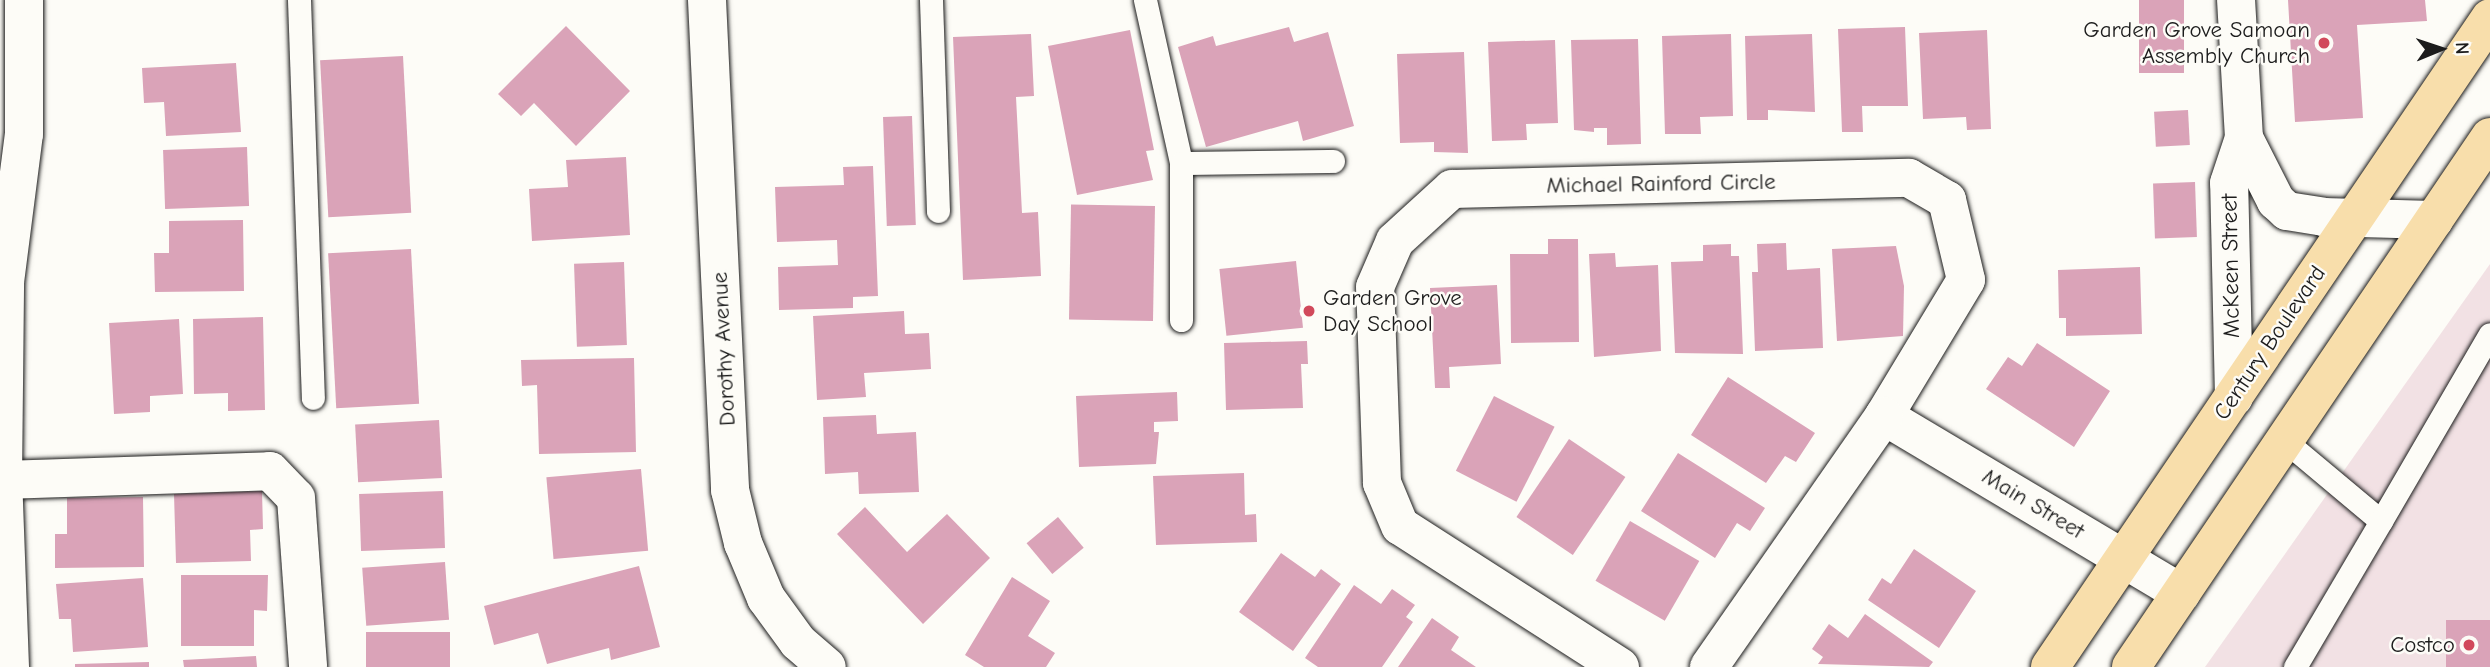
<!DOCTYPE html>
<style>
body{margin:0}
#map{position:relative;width:2490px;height:667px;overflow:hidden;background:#fdfcf7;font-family:"Comic Neue",sans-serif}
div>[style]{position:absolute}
.built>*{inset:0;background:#f2e1e4}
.building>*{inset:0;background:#daa3b8;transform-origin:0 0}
.roads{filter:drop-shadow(0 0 2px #1c1c1c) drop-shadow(0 0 2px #1c1c1c)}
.service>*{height:23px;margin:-11.5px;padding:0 11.5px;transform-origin:11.5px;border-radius:11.5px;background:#fdfcf7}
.minor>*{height:38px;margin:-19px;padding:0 19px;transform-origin:19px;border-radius:19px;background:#fdfcf7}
.primary>*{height:38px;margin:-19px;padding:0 19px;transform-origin:19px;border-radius:19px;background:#f8deab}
.dots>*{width:19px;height:19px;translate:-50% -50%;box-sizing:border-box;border:4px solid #fdfcf7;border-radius:50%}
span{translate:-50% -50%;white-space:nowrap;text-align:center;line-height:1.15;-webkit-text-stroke:5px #fdfcf7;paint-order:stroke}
.poi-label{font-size:23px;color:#1c1c1c}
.right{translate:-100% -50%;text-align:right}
.left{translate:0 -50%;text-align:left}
.street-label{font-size:23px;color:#1c1c1c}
.north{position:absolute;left:2406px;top:14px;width:70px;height:70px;-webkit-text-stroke:5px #fdfcf7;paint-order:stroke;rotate:88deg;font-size:19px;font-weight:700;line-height:28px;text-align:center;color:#1c1c1c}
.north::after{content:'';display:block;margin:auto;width:24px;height:32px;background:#1c1c1c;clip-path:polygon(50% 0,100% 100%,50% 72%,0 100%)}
</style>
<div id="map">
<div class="built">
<i style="clip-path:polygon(2490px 264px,2490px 667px,2205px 667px)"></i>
</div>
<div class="building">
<i style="left:2139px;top:0;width:45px;height:73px"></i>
<i style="clip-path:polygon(2288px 0,2425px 0,2427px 21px,2357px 25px,2363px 118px,2295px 122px)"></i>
<i style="clip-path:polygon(566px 26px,630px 91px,576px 146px,534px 103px,521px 116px,498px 94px)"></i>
<i style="clip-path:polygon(1289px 27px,1294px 42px,1328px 32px,1354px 126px,1303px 141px,1298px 121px,1206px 147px,1178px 47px,1213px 36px,1216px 46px)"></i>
<i style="clip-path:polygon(1905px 27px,1908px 106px,1862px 106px,1863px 132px,1842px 132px,1838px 29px)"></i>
<i style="clip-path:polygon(1130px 30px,1154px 150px,1146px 151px,1153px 180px,1077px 195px,1048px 46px)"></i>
<i style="clip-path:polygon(1987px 30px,1991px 129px,1967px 130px,1966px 117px,1923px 119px,1919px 33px)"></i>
<i style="clip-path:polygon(1031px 34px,1034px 96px,1016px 97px,1022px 213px,1038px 212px,1041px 276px,963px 280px,953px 37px)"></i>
<i style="clip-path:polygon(1731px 34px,1733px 116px,1700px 117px,1701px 134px,1665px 134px,1662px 36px)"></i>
<i style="clip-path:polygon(1812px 34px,1815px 112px,1768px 110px,1768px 120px,1747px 120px,1745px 36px)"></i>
<i style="clip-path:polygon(1638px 39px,1641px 144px,1607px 145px,1607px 128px,1594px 128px,1594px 132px,1574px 130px,1571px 40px)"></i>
<i style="clip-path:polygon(1555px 40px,1558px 123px,1526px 124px,1527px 140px,1492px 141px,1488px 42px)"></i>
<i style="clip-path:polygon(1464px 52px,1468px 153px,1434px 152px,1434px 142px,1400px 143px,1397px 54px)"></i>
<i style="left:403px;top:56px;width:157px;height:83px;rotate:87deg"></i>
<i style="clip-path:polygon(236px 63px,241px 132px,166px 136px,164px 102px,144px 103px,142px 68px)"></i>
<i style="left:2188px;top:110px;width:35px;height:34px;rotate:87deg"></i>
<i style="left:912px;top:116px;width:109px;height:29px;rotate:88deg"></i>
<i style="left:247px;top:147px;width:59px;height:84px;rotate:88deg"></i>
<i style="clip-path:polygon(626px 157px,630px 235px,532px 241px,529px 189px,568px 187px,566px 160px)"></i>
<i style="clip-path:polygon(873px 166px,878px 296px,853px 297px,853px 308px,779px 310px,778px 267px,838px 265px,837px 240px,777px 242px,775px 187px,844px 185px,843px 167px)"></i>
<i style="left:2195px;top:182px;width:55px;height:42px;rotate:88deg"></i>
<i style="left:1155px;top:206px;width:115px;height:84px;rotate:91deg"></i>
<i style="clip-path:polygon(243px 220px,244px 291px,155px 292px,154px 253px,169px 253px,169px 221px)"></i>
<i style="clip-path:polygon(1548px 239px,1578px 239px,1579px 342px,1511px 343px,1510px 254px,1548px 254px)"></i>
<i style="clip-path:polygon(1786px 243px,1787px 270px,1820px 268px,1823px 348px,1755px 351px,1752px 272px,1758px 272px,1757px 244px)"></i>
<i style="clip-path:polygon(1731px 244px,1731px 256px,1739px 256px,1743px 354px,1675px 353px,1671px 262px,1703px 261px,1703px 245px)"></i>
<i style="clip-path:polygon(1896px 246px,1904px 286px,1903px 336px,1837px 341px,1832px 249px)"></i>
<i style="left:411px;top:249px;width:155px;height:83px;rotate:87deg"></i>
<i style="clip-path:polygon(1615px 253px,1616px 267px,1658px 265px,1661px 351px,1594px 357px,1589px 254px)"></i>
<i style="left:1296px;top:261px;width:67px;height:77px;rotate:84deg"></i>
<i style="left:624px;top:262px;width:83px;height:50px;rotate:88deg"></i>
<i style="clip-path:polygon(2140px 267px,2142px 334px,2066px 336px,2066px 318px,2059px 318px,2058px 270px)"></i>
<i style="clip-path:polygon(1497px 285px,1501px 364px,1449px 367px,1450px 388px,1435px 388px,1430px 288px)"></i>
<i style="clip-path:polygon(904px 311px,905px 334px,929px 333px,931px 369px,864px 373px,866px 397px,817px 400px,813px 316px)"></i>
<i style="clip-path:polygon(263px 317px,265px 410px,228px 411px,228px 393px,194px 394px,193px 319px)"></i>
<i style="clip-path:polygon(179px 319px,183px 394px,150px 396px,150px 412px,114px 414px,109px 323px)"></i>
<i style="clip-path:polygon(1307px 341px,1308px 364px,1301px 364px,1303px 408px,1226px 410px,1224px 343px)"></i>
<i style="clip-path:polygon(2037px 343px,2110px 391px,2074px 447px,1986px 389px,2008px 357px,2022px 366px)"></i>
<i style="clip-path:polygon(634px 358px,636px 452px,539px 454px,537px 385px,522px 386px,521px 360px)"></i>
<i style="clip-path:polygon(1728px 377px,1815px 433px,1796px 462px,1785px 456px,1766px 483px,1691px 435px)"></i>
<i style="clip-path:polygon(1177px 392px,1178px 421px,1154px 422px,1154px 432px,1159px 432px,1156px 464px,1079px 467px,1076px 396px)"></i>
<i style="left:1494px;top:396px;width:68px;height:84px;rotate:27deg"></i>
<i style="clip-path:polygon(876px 415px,877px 434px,916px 432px,919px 492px,859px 494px,858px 472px,825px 474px,823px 417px)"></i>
<i style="left:439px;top:420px;width:58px;height:84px;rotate:87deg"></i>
<i style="left:1569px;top:439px;width:68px;height:94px;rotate:34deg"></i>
<i style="clip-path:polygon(1678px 453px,1765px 508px,1750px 531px,1737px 523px,1715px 558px,1641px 511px)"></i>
<i style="left:641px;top:469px;width:82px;height:95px;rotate:85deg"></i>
<i style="clip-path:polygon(1244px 473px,1245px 515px,1256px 514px,1257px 542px,1156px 545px,1153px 476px)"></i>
<i style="clip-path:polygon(262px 491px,263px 529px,250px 530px,251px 561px,176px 563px,174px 494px)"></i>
<i style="left:443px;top:491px;width:57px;height:84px;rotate:88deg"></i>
<i style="clip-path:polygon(143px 497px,144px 567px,55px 568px,55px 534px,67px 534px,67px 498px)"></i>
<i style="clip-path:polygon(865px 507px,907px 552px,947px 514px,990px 558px,923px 624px,837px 534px)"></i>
<i style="left:1058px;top:517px;width:40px;height:41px;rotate:50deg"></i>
<i style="left:1630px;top:521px;width:80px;height:69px;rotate:30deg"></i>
<i style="clip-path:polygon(1914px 549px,1976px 591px,1939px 648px,1868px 600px,1882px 578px,1891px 584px)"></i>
<i style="clip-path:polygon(1281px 553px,1315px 577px,1321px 569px,1341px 584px,1293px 651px,1239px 612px)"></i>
<i style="left:445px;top:562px;width:58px;height:83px;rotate:86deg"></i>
<i style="clip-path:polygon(639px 566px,660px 647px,611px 660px,609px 648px,547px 664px,538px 633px,494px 645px,484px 606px)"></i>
<i style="clip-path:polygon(181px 575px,268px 575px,267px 611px,254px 610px,254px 646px,181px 646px)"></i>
<i style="clip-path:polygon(1012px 577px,1050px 601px,1028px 636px,1055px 653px,1046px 667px,984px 667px,965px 655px)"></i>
<i style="clip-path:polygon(143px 578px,148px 647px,73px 652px,71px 619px,59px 619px,56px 584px)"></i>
<i style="clip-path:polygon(1354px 585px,1381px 604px,1392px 589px,1415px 605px,1406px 617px,1413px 622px,1382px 667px,1318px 667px,1305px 658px)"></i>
<i style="clip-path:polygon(1865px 614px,1933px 662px,1929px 667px,1818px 664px,1823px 657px,1812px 649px,1829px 624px,1848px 638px)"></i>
<i style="clip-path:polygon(1432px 618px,1459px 637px,1451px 650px,1476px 667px,1398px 667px)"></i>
<i style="left:2490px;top:620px;width:47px;height:44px;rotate:90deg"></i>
<i style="left:450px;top:632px;width:35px;height:84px;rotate:90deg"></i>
<i style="clip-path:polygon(256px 656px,257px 667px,184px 667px,183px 660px)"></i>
<i style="clip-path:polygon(149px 662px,149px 667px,75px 667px,75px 664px)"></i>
</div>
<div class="roads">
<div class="service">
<i style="left:299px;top:0;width:398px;rotate:88deg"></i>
<i style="left:931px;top:0;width:211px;rotate:88.1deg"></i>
<i style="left:1145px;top:0;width:167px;rotate:77.5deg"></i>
<i style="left:1181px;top:163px;width:157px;rotate:90deg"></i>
<i style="left:1181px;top:163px;width:152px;rotate:-0.8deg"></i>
<i style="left:2284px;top:440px;width:126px;rotate:39.9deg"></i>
<i style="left:2381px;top:521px;width:216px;rotate:-59.8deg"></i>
<i style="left:2295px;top:667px;width:169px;rotate:-59.5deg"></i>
</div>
<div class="minor">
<i style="left:707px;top:0;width:491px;rotate:87.3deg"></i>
<i style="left:730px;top:490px;width:55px;rotate:76.2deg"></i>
<i style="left:743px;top:543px;width:60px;rotate:67.3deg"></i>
<i style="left:766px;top:598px;width:54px;rotate:54deg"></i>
<i style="left:798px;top:642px;width:38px;rotate:41deg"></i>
<i style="left:2244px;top:138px;width:71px;rotate:63.1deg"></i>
<i style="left:2276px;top:201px;width:15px;rotate:42deg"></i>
<i style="left:2287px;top:211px;width:36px;rotate:9deg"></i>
<i style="left:2323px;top:217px;width:111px;rotate:1.5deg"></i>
<i style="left:2234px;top:397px;width:214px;rotate:-91.3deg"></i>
<i style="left:2229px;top:183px;width:47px;rotate:-71.6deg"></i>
<i style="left:2244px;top:138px;width:138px;rotate:-93.3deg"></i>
<i style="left:1884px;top:416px;width:346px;rotate:30.8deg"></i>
<i style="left:3px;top:480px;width:267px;rotate:-1.9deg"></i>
<i style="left:270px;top:471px;width:37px;rotate:46deg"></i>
<i style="left:296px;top:498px;width:169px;rotate:85.9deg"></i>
<i style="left:10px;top:667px;width:187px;rotate:-92.1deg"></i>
<i style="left:3px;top:480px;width:198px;rotate:-89.4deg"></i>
<i style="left:5px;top:282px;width:149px;rotate:-82.7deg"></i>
<i style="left:24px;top:134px;width:134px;rotate:-90deg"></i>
<i style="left:1620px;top:667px;width:261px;rotate:-147.3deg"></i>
<i style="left:1400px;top:526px;width:47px;rotate:-112.7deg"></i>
<i style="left:1382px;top:483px;width:196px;rotate:-92deg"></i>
<i style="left:1375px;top:287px;width:50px;rotate:-66.5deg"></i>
<i style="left:1395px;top:241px;width:77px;rotate:-42.4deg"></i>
<i style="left:1452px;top:189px;width:457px;rotate:-1.4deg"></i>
<i style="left:1909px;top:178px;width:44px;rotate:30.1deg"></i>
<i style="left:1947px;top:200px;width:82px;rotate:76.6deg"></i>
<i style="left:1966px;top:280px;width:159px;rotate:121.1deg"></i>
<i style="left:1884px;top:416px;width:306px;rotate:124.9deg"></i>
</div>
<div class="primary">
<i style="left:2050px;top:667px;width:784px;rotate:-55.86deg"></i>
<i style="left:2131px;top:667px;width:640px;rotate:-55.89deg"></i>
</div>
</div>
<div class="dots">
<i style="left:2324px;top:43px;background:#d1495b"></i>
<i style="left:1309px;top:311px;background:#d1495b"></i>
<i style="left:2469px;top:645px;background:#d1495b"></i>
</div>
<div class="poi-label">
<span class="right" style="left:2310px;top:43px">Garden Grove Samoan<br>Assembly Church</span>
<span class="left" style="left:1323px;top:311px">Garden Grove<br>Day School</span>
<span class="right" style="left:2455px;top:645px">Costco</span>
</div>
<div class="street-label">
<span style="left:1661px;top:184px;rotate:-1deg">Michael Rainford Circle</span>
<span style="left:2231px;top:266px;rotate:-91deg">McKeen Street</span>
<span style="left:2270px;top:343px;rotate:-56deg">Century Boulevard</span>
<span style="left:724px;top:349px;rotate:-93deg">Dorothy Avenue</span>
<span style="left:2033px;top:504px;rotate:31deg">Main Street</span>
</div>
<div class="north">N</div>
</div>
